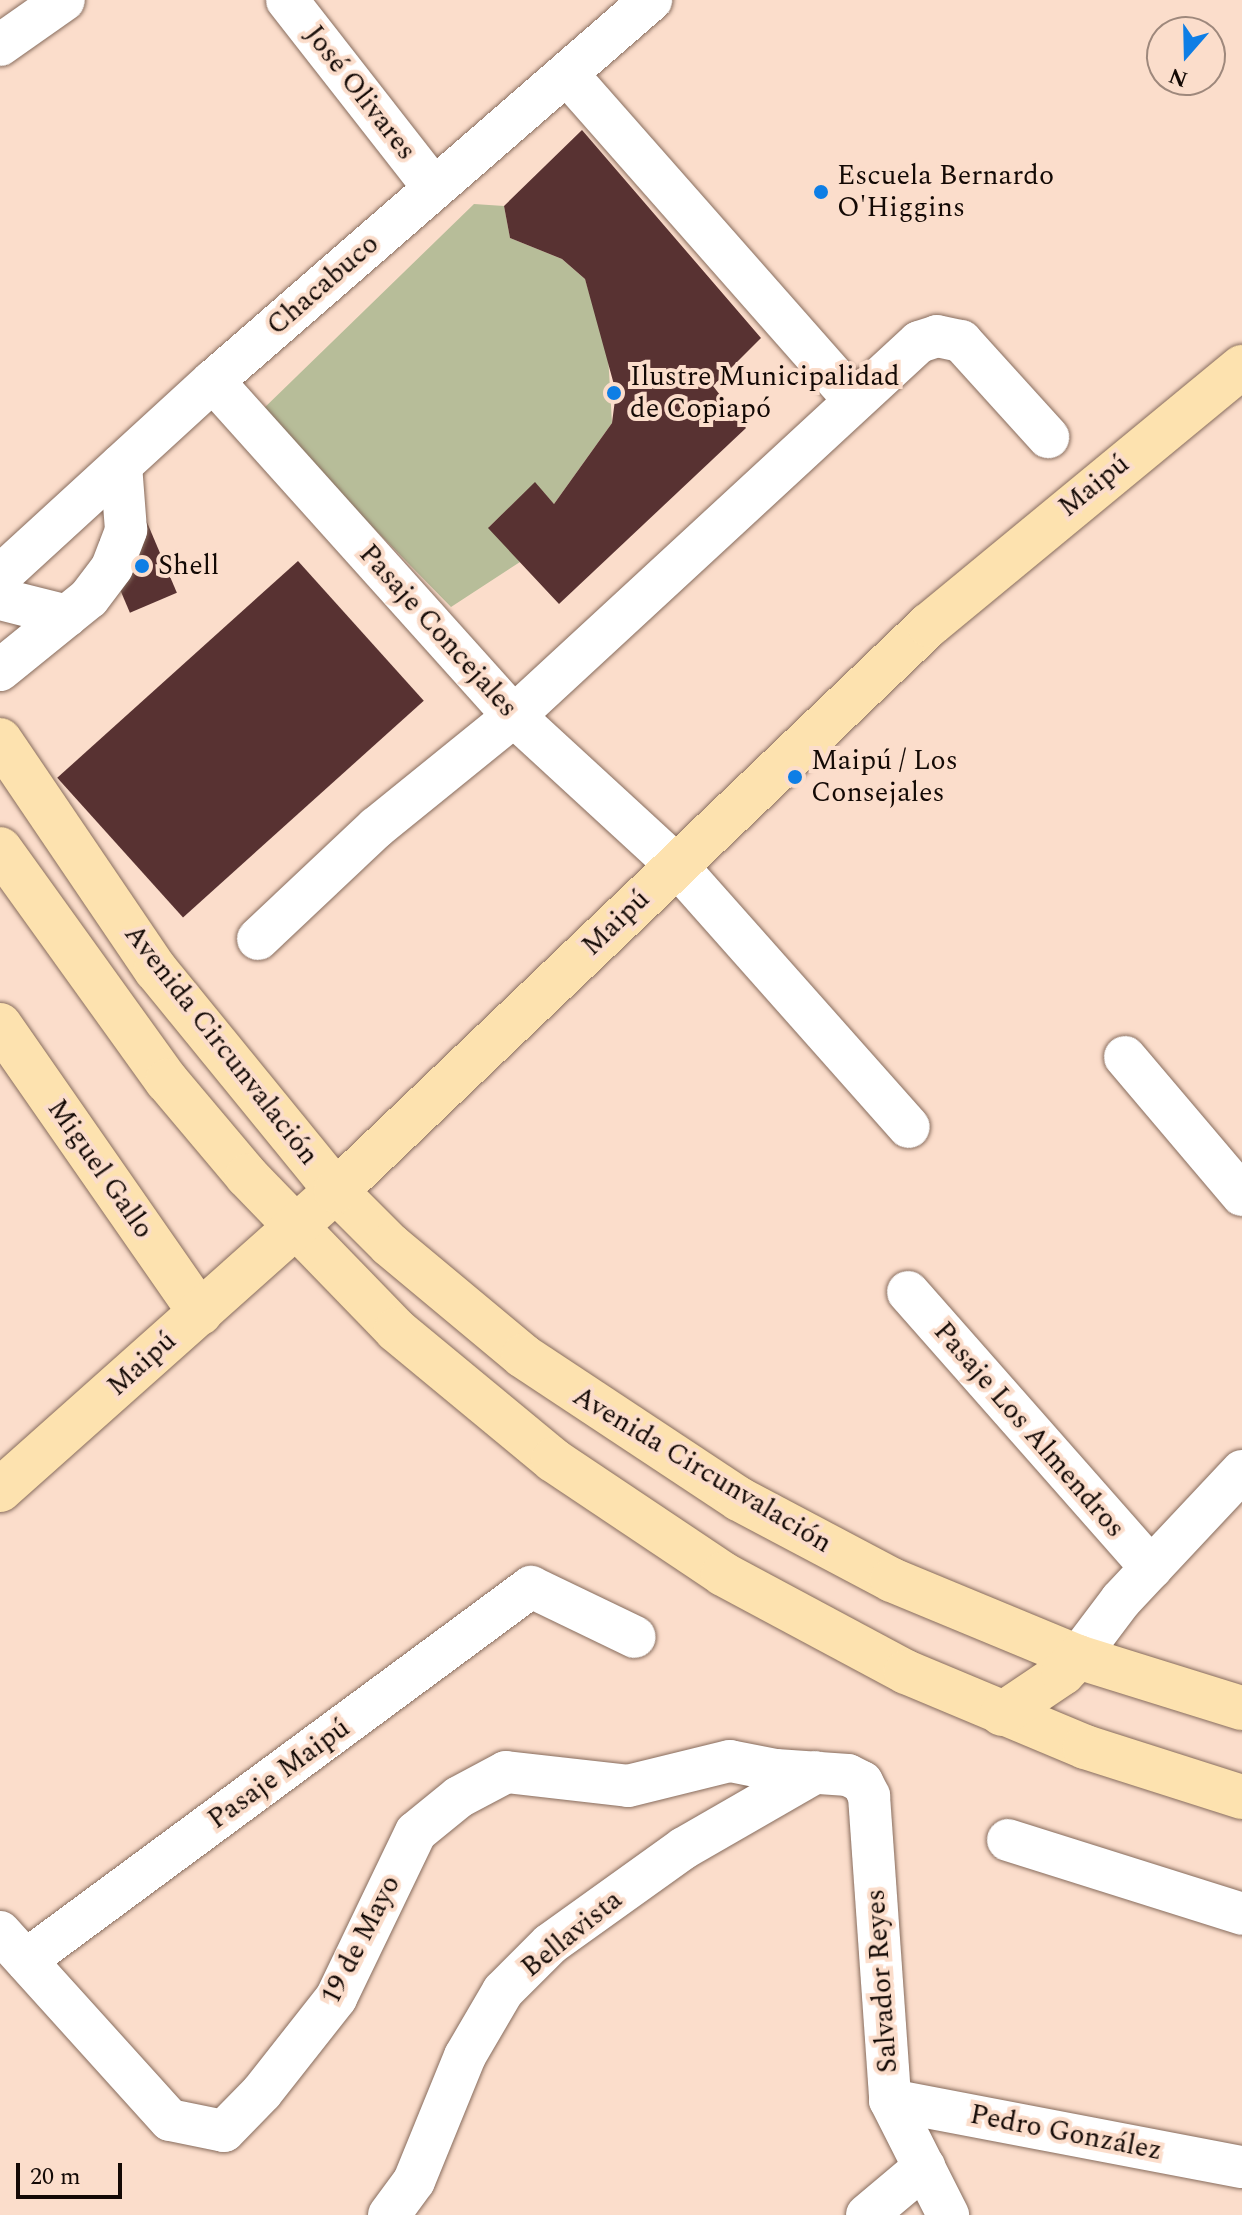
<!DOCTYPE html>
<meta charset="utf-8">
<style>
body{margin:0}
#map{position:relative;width:1242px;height:2215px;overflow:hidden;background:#fbddcb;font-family:Spectral,serif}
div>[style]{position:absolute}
.green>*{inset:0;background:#b7bd99}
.building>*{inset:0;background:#583232;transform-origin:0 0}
.roads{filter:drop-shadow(0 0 2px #876c5d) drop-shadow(0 0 2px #876c5d)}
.minor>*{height:42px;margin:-21px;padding:0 21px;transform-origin:21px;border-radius:21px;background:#fff}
.major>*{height:44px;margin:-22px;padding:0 22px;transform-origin:22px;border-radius:22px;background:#fde2af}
.dots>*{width:22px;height:22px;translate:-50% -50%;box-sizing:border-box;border:4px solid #fbddcb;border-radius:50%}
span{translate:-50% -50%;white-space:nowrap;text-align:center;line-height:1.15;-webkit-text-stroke:8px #fbddcb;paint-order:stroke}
.street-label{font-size:28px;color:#130905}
.poi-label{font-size:28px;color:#130905}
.left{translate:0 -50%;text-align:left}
.north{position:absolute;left:1146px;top:16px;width:80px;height:80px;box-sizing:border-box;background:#fbddcb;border:2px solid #9e887c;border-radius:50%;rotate:200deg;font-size:22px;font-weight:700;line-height:32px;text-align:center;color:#130905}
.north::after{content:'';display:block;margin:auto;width:28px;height:36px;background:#0e7ee5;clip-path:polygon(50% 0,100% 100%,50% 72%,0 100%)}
.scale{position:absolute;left:16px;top:2163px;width:106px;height:36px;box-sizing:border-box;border:4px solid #130905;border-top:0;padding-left:10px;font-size:24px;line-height:28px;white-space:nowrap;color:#130905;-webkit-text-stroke:6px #fbddcb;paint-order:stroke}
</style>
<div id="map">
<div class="green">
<i style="clip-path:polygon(474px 204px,504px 206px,510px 238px,562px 259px,585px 279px,608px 354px,612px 423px,554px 504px,535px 483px,489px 527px,520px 562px,451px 607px,260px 412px)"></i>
</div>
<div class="building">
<i style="clip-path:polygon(582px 130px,761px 338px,713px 386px,746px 428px,559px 604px,488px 528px,535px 482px,554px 504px,612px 423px,616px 392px,585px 279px,562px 259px,510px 238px,504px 206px)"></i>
<i style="left:146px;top:520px;width:79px;height:51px;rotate:67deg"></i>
<i style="left:298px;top:561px;width:188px;height:324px;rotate:48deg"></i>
</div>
<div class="roads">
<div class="minor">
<i style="left:287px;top:0;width:237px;rotate:52deg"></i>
<i style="left:0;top:45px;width:78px;rotate:-35.1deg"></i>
<i style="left:567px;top:74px;width:432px;rotate:48.6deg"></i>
<i style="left:213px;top:381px;width:450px;rotate:48.1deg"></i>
<i style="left:514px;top:716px;width:222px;rotate:42.6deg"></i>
<i style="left:677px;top:866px;width:349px;rotate:48.4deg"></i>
<i style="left:0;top:576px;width:289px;rotate:-42.5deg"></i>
<i style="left:213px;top:381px;width:581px;rotate:-41.02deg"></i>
<i style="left:0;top:599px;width:69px;rotate:14.2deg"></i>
<i style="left:0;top:670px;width:114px;rotate:-39deg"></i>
<i style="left:89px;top:598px;width:39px;rotate:-53deg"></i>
<i style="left:112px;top:567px;width:40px;rotate:-69deg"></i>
<i style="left:126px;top:530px;width:65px;rotate:-94.4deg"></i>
<i style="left:258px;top:939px;width:163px;rotate:-43.3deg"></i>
<i style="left:377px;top:827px;width:176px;rotate:-39deg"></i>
<i style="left:514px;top:716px;width:551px;rotate:-42.72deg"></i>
<i style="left:919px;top:342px;width:19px;rotate:-18deg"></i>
<i style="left:937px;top:336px;width:25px;rotate:12deg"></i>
<i style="left:961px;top:341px;width:130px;rotate:47.8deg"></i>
<i style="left:1125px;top:1057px;width:181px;rotate:49.7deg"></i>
<i style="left:908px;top:1292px;width:368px;rotate:48.6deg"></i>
<i style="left:1078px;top:1657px;width:71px;rotate:-53deg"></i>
<i style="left:1121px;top:1600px;width:177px;rotate:-46.8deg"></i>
<i style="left:1008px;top:1840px;width:245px;rotate:17.5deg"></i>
<i style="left:0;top:1932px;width:253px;rotate:47.9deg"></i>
<i style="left:170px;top:2120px;width:55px;rotate:11.5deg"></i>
<i style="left:224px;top:2131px;width:54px;rotate:-45.7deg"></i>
<i style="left:262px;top:2092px;width:120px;rotate:-51.8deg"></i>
<i style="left:336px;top:1998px;width:184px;rotate:-64.3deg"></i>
<i style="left:416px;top:1832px;width:55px;rotate:-39.1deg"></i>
<i style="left:459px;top:1797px;width:53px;rotate:-28deg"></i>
<i style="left:506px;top:1772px;width:123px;rotate:6.5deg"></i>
<i style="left:628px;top:1786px;width:105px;rotate:-13.8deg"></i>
<i style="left:730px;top:1761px;width:47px;rotate:11.1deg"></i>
<i style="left:776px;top:1770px;width:72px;rotate:4deg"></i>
<i style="left:848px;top:1775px;width:16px;rotate:27deg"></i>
<i style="left:862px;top:1782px;width:16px;rotate:63deg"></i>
<i style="left:869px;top:1796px;width:305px;rotate:86deg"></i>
<i style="left:890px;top:2100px;width:129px;rotate:63.2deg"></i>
<i style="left:26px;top:1960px;width:628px;rotate:-36.45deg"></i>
<i style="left:531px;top:1587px;width:115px;rotate:25.7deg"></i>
<i style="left:890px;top:2100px;width:358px;rotate:10.8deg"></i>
<i style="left:389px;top:2215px;width:42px;rotate:-53.7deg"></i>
<i style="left:414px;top:2181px;width:135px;rotate:-67.8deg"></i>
<i style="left:465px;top:2056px;width:75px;rotate:-59.7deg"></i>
<i style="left:503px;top:1991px;width:66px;rotate:-45deg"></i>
<i style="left:550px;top:1944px;width:165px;rotate:-35.6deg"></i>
<i style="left:684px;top:1848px;width:152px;rotate:-29.9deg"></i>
<i style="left:867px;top:2215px;width:75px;rotate:-40.1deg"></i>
</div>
<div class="major">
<i style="left:0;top:740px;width:278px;rotate:55.9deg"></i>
<i style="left:156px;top:970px;width:285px;rotate:50.8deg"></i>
<i style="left:336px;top:1191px;width:76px;rotate:45deg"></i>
<i style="left:390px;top:1245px;width:173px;rotate:39.8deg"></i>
<i style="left:523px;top:1356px;width:259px;rotate:33.5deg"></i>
<i style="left:739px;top:1499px;width:173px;rotate:27.9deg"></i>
<i style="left:892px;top:1580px;width:201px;rotate:22.5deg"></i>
<i style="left:1078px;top:1657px;width:172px;rotate:17.3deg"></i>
<i style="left:0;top:849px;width:286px;rotate:54.3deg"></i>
<i style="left:167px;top:1081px;width:124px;rotate:49.9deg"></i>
<i style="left:247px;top:1176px;width:214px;rotate:45.9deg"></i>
<i style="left:396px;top:1330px;width:204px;rotate:39.6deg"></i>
<i style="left:553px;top:1460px;width:205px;rotate:33.8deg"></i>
<i style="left:723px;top:1574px;width:208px;rotate:28.2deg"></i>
<i style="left:906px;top:1672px;width:194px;rotate:22.7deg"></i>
<i style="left:1085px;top:1747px;width:165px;rotate:17.7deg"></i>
<i style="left:0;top:1025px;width:351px;rotate:55.2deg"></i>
<i style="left:0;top:1490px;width:450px;rotate:-41.7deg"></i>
<i style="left:336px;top:1191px;width:820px;rotate:-43.67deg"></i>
<i style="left:929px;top:625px;width:406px;rotate:-39.5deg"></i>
<i style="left:1002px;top:1714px;width:73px;rotate:-33.9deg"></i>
<i style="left:1063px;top:1673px;width:22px;rotate:-47deg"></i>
</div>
</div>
<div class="dots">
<i style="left:821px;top:192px;background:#0e7ee5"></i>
<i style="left:614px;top:393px;background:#0e7ee5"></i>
<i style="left:142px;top:566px;background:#0e7ee5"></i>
<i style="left:795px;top:777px;background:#0e7ee5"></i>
</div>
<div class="street-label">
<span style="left:360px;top:93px;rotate:52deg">José Olivares</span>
<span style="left:323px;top:285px;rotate:-41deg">Chacabuco</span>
<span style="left:1094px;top:486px;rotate:-39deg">Maipú</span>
<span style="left:438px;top:631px;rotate:48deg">Pasaje Concejales</span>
<span style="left:616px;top:923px;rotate:-44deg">Maipú</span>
<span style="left:221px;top:1045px;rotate:52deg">Avenida Circunvalación</span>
<span style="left:100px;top:1169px;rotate:55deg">Miguel Gallo</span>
<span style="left:142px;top:1364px;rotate:-42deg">Maipú</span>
<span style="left:1029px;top:1430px;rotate:49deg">Pasaje Los Almendros</span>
<span style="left:702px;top:1470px;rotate:31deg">Avenida Circunvalación</span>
<span style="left:279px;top:1774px;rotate:-36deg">Pasaje Maipú</span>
<span style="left:572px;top:1934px;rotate:-39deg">Bellavista</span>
<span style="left:361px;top:1940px;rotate:-63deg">19 de Mayo</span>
<span style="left:882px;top:1981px;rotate:-94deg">Salvador Reyes</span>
<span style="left:1066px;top:2133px;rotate:11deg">Pedro González</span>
</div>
<div class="poi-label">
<span class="left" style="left:837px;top:192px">Escuela Bernardo<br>O'Higgins</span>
<span class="left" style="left:630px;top:393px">Ilustre Municipalidad<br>de Copiapó</span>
<span class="left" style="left:158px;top:566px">Shell</span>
<span class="left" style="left:811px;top:777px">Maipú / Los<br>Consejales</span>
</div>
<div class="north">N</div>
<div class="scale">20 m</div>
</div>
